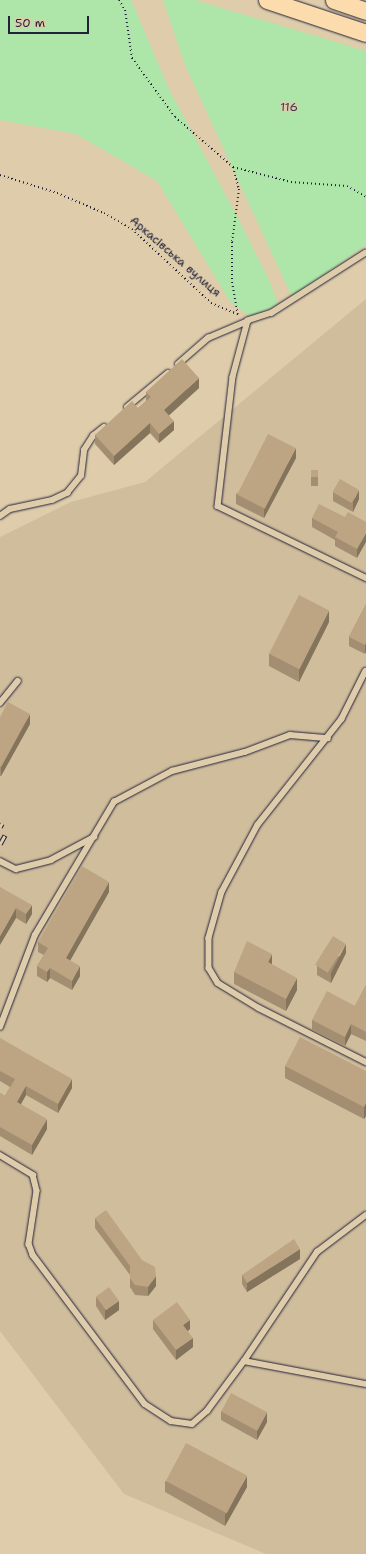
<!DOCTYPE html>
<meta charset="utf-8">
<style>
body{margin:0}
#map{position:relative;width:366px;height:1554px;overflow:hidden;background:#deccaa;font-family:"Shantell Sans",sans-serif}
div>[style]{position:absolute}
.built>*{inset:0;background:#d0bd9c}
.green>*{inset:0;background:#aee5a8}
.path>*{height:2px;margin-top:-1px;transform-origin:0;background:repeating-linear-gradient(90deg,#22223b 0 1px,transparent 0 4px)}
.roads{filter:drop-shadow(0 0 1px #22223b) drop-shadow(0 0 1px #22223b)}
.service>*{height:5.5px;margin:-2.75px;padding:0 2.75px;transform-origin:2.75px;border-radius:2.75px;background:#deccaa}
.primary>*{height:17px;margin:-8.5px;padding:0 8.5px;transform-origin:8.5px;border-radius:8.5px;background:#fcdcac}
.rail>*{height:4.5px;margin-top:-2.25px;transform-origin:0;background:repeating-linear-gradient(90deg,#deccaa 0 9px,#22223b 0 18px);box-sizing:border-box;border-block:1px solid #22223b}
.wall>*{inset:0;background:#a38e71;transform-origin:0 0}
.shaded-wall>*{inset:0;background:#84745c}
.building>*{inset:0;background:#bda583;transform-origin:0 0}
span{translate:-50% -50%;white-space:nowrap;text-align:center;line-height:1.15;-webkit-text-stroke:3px #deccaa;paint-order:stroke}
.park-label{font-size:12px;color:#373f4b}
.street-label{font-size:12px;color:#22223b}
.scale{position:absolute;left:8px;top:16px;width:81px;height:18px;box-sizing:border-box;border:2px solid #22223b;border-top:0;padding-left:5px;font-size:12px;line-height:14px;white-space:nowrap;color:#22223b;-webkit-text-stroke:3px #deccaa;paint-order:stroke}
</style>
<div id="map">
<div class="built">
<i style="clip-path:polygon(366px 299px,366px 1554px,266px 1554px,124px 1494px,0 1331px,0 537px,71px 502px,145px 482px)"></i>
</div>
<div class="green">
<i style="clip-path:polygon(0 0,131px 0,169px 89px,241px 224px,270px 282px,278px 304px,251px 317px,231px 303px,157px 181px,76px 134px,0 120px)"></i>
<i style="clip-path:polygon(163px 0,195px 0,366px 51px,366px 245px,292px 297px,185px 65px)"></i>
</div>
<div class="path">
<i style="left:119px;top:0;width:12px;rotate:59deg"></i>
<i style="left:125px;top:10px;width:49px;rotate:81.7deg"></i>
<i style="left:132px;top:58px;width:73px;rotate:53.9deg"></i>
<i style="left:175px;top:117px;width:77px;rotate:40.8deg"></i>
<i style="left:233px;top:167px;width:23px;rotate:75deg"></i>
<i style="left:239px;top:189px;width:53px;rotate:97.5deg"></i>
<i style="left:232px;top:242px;width:40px;rotate:90deg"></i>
<i style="left:232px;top:282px;width:34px;rotate:80deg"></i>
<i style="left:233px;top:167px;width:60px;rotate:14.5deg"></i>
<i style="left:291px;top:182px;width:56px;rotate:4.1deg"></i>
<i style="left:347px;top:186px;width:22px;rotate:30deg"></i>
<i style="left:0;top:175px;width:60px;rotate:17.5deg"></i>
<i style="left:57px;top:193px;width:51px;rotate:23.1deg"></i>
<i style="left:104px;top:213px;width:32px;rotate:30deg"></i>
<i style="left:132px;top:229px;width:108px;rotate:43.1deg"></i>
<i style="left:211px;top:303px;width:30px;rotate:23deg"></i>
</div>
<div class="roads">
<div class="service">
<i style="left:366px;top:253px;width:112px;rotate:147.4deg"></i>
<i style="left:272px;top:313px;width:25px;rotate:162deg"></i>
<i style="left:248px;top:321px;width:58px;rotate:105deg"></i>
<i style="left:233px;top:377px;width:130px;rotate:96.6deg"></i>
<i style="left:218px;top:506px;width:165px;rotate:25.9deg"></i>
<i style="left:178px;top:364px;width:40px;rotate:-41deg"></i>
<i style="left:208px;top:338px;width:43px;rotate:-23deg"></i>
<i style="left:127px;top:407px;width:53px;rotate:-39.7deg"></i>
<i style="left:0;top:516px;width:12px;rotate:-35deg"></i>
<i style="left:10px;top:509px;width:43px;rotate:-12.1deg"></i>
<i style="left:52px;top:500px;width:17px;rotate:-25deg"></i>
<i style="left:67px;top:493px;width:22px;rotate:-51deg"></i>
<i style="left:81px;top:476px;width:26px;rotate:-83deg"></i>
<i style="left:84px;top:450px;width:17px;rotate:-57deg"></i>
<i style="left:93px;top:436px;width:14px;rotate:-39deg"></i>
<i style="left:366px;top:671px;width:54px;rotate:116.6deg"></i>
<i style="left:342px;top:719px;width:135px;rotate:128.4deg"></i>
<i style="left:258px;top:825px;width:76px;rotate:118.2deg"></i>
<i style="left:222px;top:892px;width:48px;rotate:105.8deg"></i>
<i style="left:209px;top:938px;width:30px;rotate:90deg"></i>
<i style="left:209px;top:968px;width:17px;rotate:59deg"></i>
<i style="left:218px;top:983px;width:48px;rotate:31.4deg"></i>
<i style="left:259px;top:1008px;width:120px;rotate:26.8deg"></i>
<i style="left:0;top:703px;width:28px;rotate:-51deg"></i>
<i style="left:0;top:861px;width:18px;rotate:27deg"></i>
<i style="left:16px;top:869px;width:36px;rotate:-14deg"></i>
<i style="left:51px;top:860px;width:49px;rotate:-28.1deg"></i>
<i style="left:0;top:1027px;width:98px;rotate:-69.2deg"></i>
<i style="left:35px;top:935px;width:155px;rotate:-59.3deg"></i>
<i style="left:114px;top:802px;width:66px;rotate:-28.1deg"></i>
<i style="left:172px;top:771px;width:75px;rotate:-14.6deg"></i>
<i style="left:245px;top:752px;width:48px;rotate:-20.7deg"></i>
<i style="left:290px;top:735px;width:38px;rotate:5deg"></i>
<i style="left:0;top:1155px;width:39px;rotate:31deg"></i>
<i style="left:33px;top:1175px;width:16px;rotate:76deg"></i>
<i style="left:37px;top:1191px;width:54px;rotate:98.6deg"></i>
<i style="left:29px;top:1244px;width:12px;rotate:70deg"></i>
<i style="left:33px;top:1255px;width:186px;rotate:53.1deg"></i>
<i style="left:145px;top:1404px;width:31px;rotate:33deg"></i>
<i style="left:171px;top:1421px;width:21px;rotate:8deg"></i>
<i style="left:192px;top:1424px;width:20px;rotate:-41deg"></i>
<i style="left:207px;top:1411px;width:62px;rotate:-53.5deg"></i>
<i style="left:244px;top:1361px;width:131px;rotate:-56.2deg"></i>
<i style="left:317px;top:1252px;width:61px;rotate:-37.1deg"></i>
<i style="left:244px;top:1361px;width:124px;rotate:10.7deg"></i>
</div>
<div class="primary">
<i style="left:267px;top:0;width:104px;rotate:18.4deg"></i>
<i style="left:334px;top:0;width:34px;rotate:19deg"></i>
</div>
</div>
<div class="rail">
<i style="left:0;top:827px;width:4px;rotate:-63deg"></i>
<i style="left:0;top:844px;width:10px;rotate:-61deg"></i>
</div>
<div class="wall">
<i style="clip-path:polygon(199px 388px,169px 415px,174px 430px,159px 443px,150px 433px,114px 465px,95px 444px,95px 435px,138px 408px,146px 401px,146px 392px)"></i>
<i style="clip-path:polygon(296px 458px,264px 518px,236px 504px,236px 494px)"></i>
<i style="left:311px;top:470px;width:7px;height:16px"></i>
<i style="clip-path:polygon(333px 492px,359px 499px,353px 512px,333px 501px)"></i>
<i style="clip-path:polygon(345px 517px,366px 522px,357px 558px,335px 546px,335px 540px,312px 527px,312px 518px)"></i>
<i style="clip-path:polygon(366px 604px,365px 654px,349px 646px,349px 637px)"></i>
<i style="clip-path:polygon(329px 622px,299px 682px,269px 666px,269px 654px)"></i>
<i style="clip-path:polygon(0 717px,30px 724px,1px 776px,0 776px)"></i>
<i style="clip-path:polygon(0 887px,32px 914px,26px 924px,16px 918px)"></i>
<i style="clip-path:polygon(109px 892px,70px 960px,80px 976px,72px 990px,50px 978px,47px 982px,37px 976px,37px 966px,44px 955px,38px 952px,38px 942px)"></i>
<i style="clip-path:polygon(346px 953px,331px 983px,317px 975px,317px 966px)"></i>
<i style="clip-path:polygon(272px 965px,297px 990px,286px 1011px,234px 984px,234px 972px)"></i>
<i style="clip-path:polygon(366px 985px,366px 1041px,351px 1034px,345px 1046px,312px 1030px,312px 1020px,355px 1006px)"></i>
<i style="clip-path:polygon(0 1038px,72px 1088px,58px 1113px,26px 1095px,21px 1104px,47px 1129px,32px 1155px,0 1136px,0 1093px,5px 1096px,10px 1087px,0 1081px)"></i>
<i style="clip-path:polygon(285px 1066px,366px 1071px,366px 1116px,364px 1119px,285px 1078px)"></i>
<i style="clip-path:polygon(95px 1218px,156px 1286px,148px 1296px,135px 1295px,130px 1287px,130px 1275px,95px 1228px)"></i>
<i style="clip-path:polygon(300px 1259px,247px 1292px,242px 1284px,242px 1275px)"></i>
<i style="clip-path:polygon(96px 1297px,119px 1310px,105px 1320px,96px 1306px)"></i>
<i style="clip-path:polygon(153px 1320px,190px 1329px,188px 1331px,193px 1347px,176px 1360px,153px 1329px)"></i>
<i style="clip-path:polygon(221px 1411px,267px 1422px,257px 1440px,221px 1420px)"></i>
<i style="clip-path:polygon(165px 1481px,247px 1487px,225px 1526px,165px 1492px)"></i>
</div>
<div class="shaded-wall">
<i style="clip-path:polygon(199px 378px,199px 388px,164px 420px,164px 410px)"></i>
<i style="clip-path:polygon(174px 421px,174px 430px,159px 443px,159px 434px)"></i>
<i style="clip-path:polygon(150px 423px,150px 433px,114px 465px,114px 456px)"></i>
<i style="clip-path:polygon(296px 448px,296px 458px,264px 518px,264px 509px)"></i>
<i style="clip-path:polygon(359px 490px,359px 499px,353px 512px,353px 502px)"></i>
<i style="clip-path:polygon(366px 533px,366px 542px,357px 558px,357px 549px)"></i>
<i style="clip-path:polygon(329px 610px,329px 622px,299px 682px,299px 670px)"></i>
<i style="clip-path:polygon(366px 642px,366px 652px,365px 654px,365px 645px)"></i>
<i style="clip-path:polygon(30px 714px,30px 724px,1px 776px,1px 767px)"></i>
<i style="clip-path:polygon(109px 882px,109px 892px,66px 968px,66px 958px)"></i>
<i style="clip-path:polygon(32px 905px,32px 914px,26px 924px,26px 914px)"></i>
<i style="clip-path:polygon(16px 908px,16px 918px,0 945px,0 936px)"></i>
<i style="clip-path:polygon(346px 944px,346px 953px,331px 983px,331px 973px)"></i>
<i style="clip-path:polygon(272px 954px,272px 966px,268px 962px)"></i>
<i style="clip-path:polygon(80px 966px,80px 976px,72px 990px,72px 981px)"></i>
<i style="clip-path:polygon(50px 968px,50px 978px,47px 982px,47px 972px)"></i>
<i style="clip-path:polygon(297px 978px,297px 990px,286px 1011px,286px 999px)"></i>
<i style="clip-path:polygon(351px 1024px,351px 1034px,345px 1046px,345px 1037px)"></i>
<i style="clip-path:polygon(72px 1079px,72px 1088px,58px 1113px,58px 1104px)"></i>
<i style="clip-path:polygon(26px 1086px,26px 1095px,17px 1111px,17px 1102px)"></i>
<i style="clip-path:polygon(366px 1103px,366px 1116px,364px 1119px,364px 1107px)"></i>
<i style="clip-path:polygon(47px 1119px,47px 1129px,32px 1155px,32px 1145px)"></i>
<i style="clip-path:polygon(300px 1249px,300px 1259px,247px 1292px,247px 1283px)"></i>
<i style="clip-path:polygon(156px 1276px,156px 1286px,148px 1296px,148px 1287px)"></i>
<i style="clip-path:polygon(119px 1301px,119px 1310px,105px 1320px,105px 1310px)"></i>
<i style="clip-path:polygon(190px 1320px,190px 1329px,183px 1334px,183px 1325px)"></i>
<i style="clip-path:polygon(193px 1338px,193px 1347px,176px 1360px,176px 1350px)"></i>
<i style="clip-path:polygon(267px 1412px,267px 1422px,257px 1440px,257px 1430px)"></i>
<i style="clip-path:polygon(247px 1476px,247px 1487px,225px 1526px,225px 1515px)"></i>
</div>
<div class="building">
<i style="clip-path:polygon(182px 359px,199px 378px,164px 410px,174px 421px,159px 434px,150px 423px,114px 456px,95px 435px,132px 401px,138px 408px,151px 397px,146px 392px)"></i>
<i style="left:268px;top:434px;width:31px;height:68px;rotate:27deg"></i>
<i style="left:311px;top:470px;width:7px;height:7px"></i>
<i style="left:340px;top:479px;width:22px;height:15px;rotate:30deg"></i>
<i style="clip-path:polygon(319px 504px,345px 517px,348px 512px,366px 522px,366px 533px,357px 549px,335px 537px,338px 532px,312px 518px)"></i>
<i style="left:299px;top:595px;width:34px;height:66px;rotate:27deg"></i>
<i style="clip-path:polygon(366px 604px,366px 642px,365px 645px,349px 637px)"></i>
<i style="clip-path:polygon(8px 702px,30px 714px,1px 767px,0 766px,0 717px)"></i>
<i style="clip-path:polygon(82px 866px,109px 882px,66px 958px,80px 966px,72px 981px,50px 968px,47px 972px,37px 966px,48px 948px,38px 942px)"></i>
<i style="clip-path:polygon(0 887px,32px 905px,26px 914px,16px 908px,0 936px)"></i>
<i style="left:333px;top:936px;width:15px;height:34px;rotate:32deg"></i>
<i style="clip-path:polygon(247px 941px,272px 954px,268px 962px,297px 978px,286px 999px,234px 972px)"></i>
<i style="clip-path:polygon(366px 985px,366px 1032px,351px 1024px,345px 1037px,312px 1020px,327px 991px,355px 1006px)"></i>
<i style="clip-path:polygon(300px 1037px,366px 1071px,366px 1103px,364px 1107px,285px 1066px)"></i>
<i style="clip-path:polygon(0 1038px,72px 1079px,58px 1104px,26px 1086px,17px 1102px,47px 1119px,32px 1145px,0 1127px,0 1093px,5px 1096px,15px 1079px,0 1071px)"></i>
<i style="clip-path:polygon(106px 1210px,142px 1260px,155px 1267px,156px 1276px,148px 1287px,135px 1285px,130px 1278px,130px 1266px,95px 1218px)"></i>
<i style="clip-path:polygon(294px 1239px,300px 1249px,247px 1283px,242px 1275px)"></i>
<i style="left:109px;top:1287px;width:17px;height:16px;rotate:54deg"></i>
<i style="clip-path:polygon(177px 1302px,190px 1320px,183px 1325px,193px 1338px,176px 1350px,153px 1320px)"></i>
<i style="left:231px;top:1393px;width:41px;height:21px;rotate:28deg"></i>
<i style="left:186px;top:1443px;width:69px;height:43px;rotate:28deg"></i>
</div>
<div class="park-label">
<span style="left:289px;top:108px">116</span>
</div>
<div class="street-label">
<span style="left:175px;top:257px;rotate:41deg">Аркасівська вулиця</span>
</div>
<div class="scale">50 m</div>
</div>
